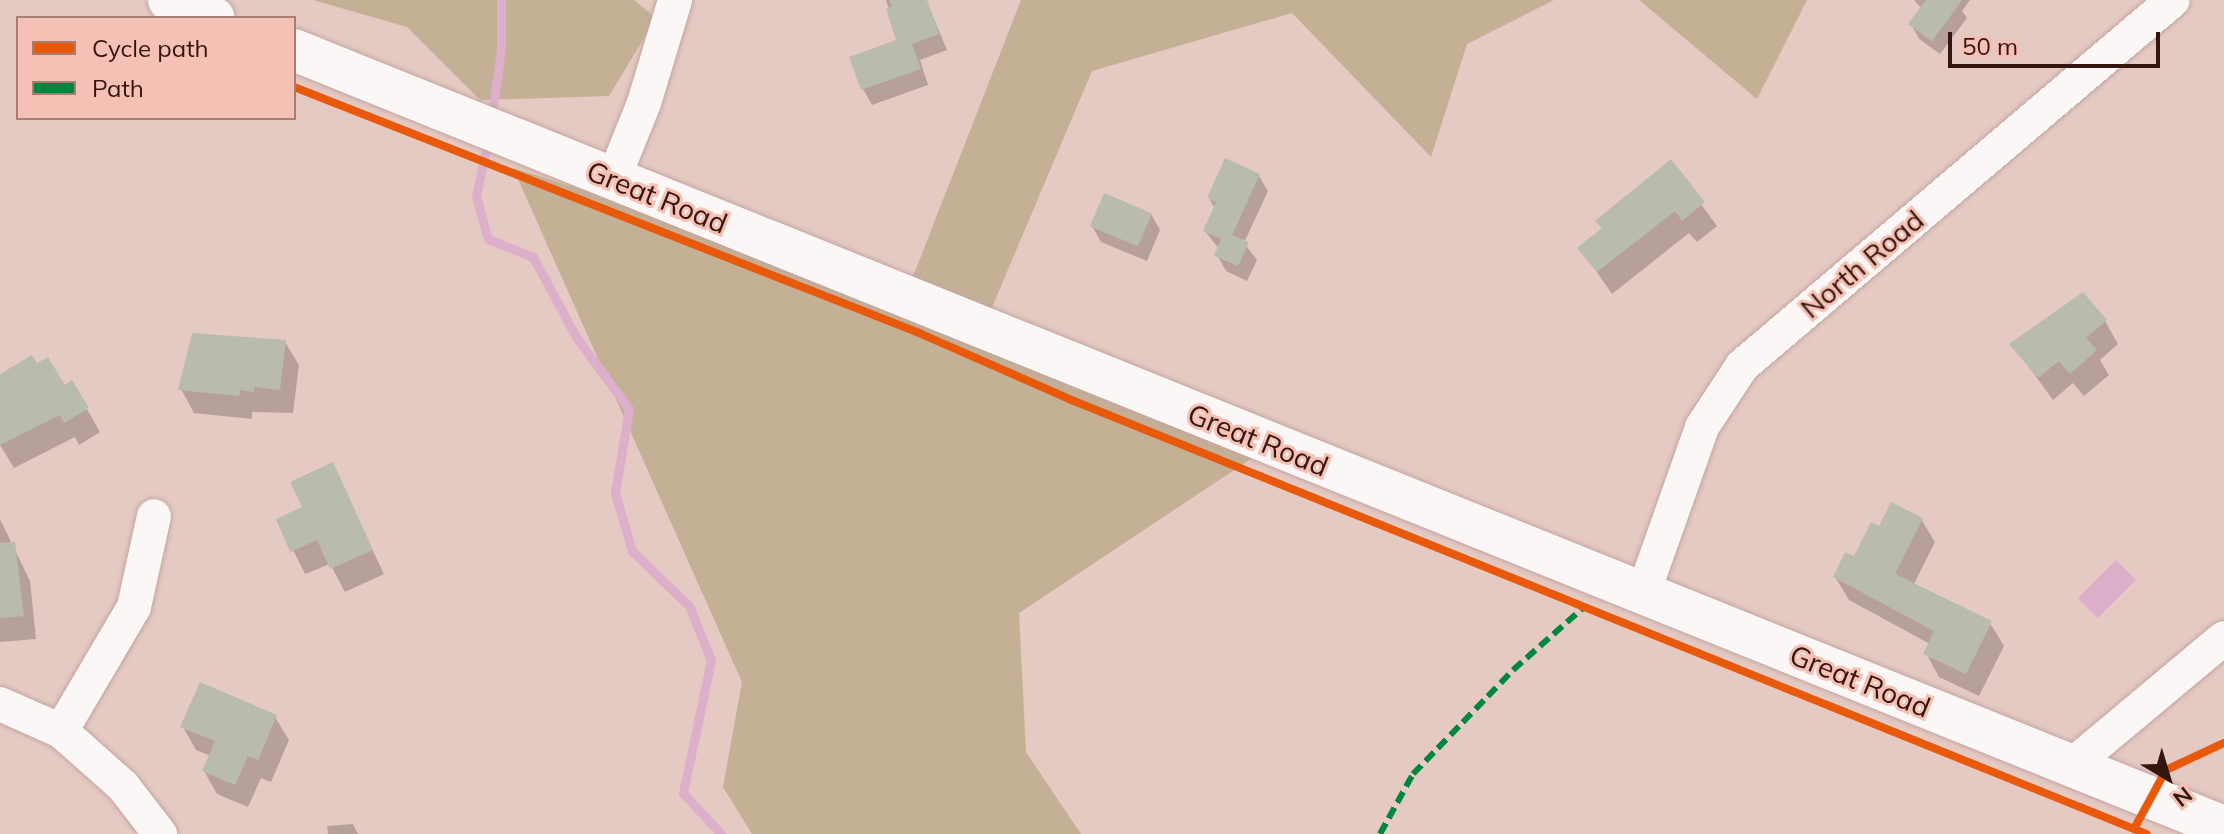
<!DOCTYPE html>
<style>
body{margin:0}
#map{position:relative;width:2224px;height:834px;overflow:hidden;background:#e5c9c3;font-family:Mulish,sans-serif}
div>[style]{position:absolute}
.green>*{inset:0;background:#c4b095}
.water>*{inset:0;background:#ddafcb;transform-origin:0 0}
.shadow>*{inset:0;background:#0003}
.stream>*{height:9px;margin:-4.5px;padding:0 4.5px;transform-origin:4.5px;border-radius:4.5px;background:#ddafcb}
.building>*{inset:0;background:#babbaf;transform-origin:0 0}
.roads{filter:drop-shadow(0 0 2px #c2a6a0) drop-shadow(0 0 2px #c2a6a0)}
.minor>*{height:34px;margin:-17px;padding:0 17px;transform-origin:17px;border-radius:17px;background:#fbf7f6}
.tertiary>*{height:42px;margin:-21px;padding:0 21px;transform-origin:21px;border-radius:21px;background:#fbf7f6}
.quiet>*{height:6px;margin-top:-3px;transform-origin:0;background:repeating-linear-gradient(90deg,#00873e 0 12px,transparent 0 18px)}
.cycleway>*{height:8px;margin:-4px;padding:0 4px;transform-origin:4px;border-radius:4px;background:#e8590c}
span{translate:-50% -50%;white-space:nowrap;text-align:center;line-height:1.15;-webkit-text-stroke:6px #f4c1b4;paint-order:stroke}
.street-label{font-size:28px;color:#35160f}
.legend{position:absolute;left:16px;top:16px;width:280px;height:104px;box-sizing:border-box;background:#f4c1b4;border:2px solid #a87d72;margin:0;padding:10px 14px;list-style:none;font-size:24px;color:#35160f}
.legend li{display:flex;align-items:center;gap:16px;height:40px}
.legend b{width:40px;border:2px solid #a87d72}
.north{position:absolute;left:2128px;top:738px;width:80px;height:80px;-webkit-text-stroke:6px #f4c1b4;paint-order:stroke;rotate:142deg;font-size:22px;font-weight:700;line-height:32px;text-align:center;color:#35160f}
.north::after{content:'';display:block;margin:auto;width:28px;height:36px;background:#35160f;clip-path:polygon(50% 0,100% 100%,50% 72%,0 100%)}
.scale{position:absolute;left:1948px;top:32px;width:212px;height:36px;box-sizing:border-box;border:4px solid #35160f;border-top:0;padding-left:10px;font-size:24px;line-height:28px;white-space:nowrap;color:#35160f;-webkit-text-stroke:6px #f4c1b4;paint-order:stroke}
</style>
<div id="map">
<div class="green">
<i style="clip-path:polygon(313px 0,634px 0,656px 18px,609px 96px,480px 100px,407px 27px)"></i>
<i style="clip-path:polygon(1021px 0,1554px 0,1467px 44px,1431px 157px,1292px 13px,1092px 71px,985px 324px,1278px 441px,1019px 613px,1026px 752px,1081px 834px,752px 834px,723px 787px,742px 682px,513px 168px,907px 292px)"></i>
<i style="clip-path:polygon(1639px 0,1807px 0,1757px 99px)"></i>
</div>
<div class="water">
<i style="left:2116px;top:560px;width:28px;height:54px;rotate:45deg"></i>
</div>
<div class="shadow">
<i style="clip-path:polygon(886px 0,926px 0,947px 50px,920px 60px,928px 85px,872px 105px,863px 89px,899px 41px)"></i>
<i style="clip-path:polygon(1914px 0,1970px 0,1962px 11px,1967px 18px,1940px 54px,1919px 39px,1911px 24px,1922px 9px)"></i>
<i style="clip-path:polygon(1670px 162px,1717px 226px,1697px 242px,1689px 233px,1612px 294px,1580px 248px,1603px 230px,1598px 221px)"></i>
<i style="clip-path:polygon(1259px 176px,1268px 191px,1244px 243px,1257px 260px,1247px 281px,1226px 271px,1217px 255px,1219px 249px,1205px 231px,1215px 209px,1209px 198px)"></i>
<i style="clip-path:polygon(1151px 214px,1160px 230px,1147px 261px,1101px 242px,1092px 226px)"></i>
<i style="clip-path:polygon(2105px 321px,2118px 344px,2100px 360px,2109px 375px,2084px 396px,2073px 383px,2053px 400px,2012px 344px)"></i>
<i style="clip-path:polygon(285px 342px,299px 365px,293px 413px,252px 412px,252px 419px,194px 413px,181px 389px)"></i>
<i style="clip-path:polygon(37px 366px,64px 388px,72px 383px,100px 432px,79px 445px,75px 437px,14px 468px,0 445px,0 377px)"></i>
<i style="clip-path:polygon(332px 465px,384px 574px,345px 592px,330px 564px,305px 574px,278px 520px,304px 508px)"></i>
<i style="clip-path:polygon(0 519px,30px 581px,36px 639px,0 642px)"></i>
<i style="clip-path:polygon(1921px 519px,1935px 542px,1913px 586px,1990px 623px,2004px 646px,1979px 696px,1939px 677px,1926px 653px,1930px 644px,1849px 600px,1835px 577px,1880px 529px)"></i>
<i style="clip-path:polygon(275px 717px,289px 740px,271px 782px,261px 778px,248px 807px,217px 794px,204px 771px,211px 756px,196px 750px,183px 727px)"></i>
<i style="clip-path:polygon(353px 824px,358px 834px,328px 834px,327px 826px)"></i>
</div>
<div class="stream">
<i style="left:491px;top:119px;width:70px;rotate:-81.8deg"></i>
<i style="left:501px;top:50px;width:50px;rotate:-90deg"></i>
<i style="left:488px;top:141px;width:56px;rotate:102.3deg"></i>
<i style="left:476px;top:196px;width:45px;rotate:74.4deg"></i>
<i style="left:488px;top:239px;width:48px;rotate:21.8deg"></i>
<i style="left:533px;top:257px;width:91px;rotate:61.7deg"></i>
<i style="left:576px;top:337px;width:89px;rotate:53.6deg"></i>
<i style="left:629px;top:409px;width:85px;rotate:99.5deg"></i>
<i style="left:615px;top:493px;width:60px;rotate:73.7deg"></i>
<i style="left:632px;top:551px;width:79px;rotate:44deg"></i>
<i style="left:689px;top:606px;width:58px;rotate:67.8deg"></i>
<i style="left:711px;top:660px;width:136px;rotate:101.9deg"></i>
<i style="left:683px;top:793px;width:56px;rotate:47.2deg"></i>
</div>
<div class="building">
<i style="clip-path:polygon(889px 0,927px 0,939px 34px,912px 44px,921px 69px,861px 90px,849px 57px,896px 40px,886px 9px,892px 6px)"></i>
<i style="clip-path:polygon(1926px 0,1962px 0,1932px 41px,1908px 24px)"></i>
<i style="clip-path:polygon(1225px 158px,1260px 174px,1232px 235px,1249px 242px,1238px 266px,1214px 256px,1221px 239px,1203px 231px,1216px 202px,1207px 198px)"></i>
<i style="clip-path:polygon(1671px 159px,1705px 202px,1682px 221px,1675px 211px,1597px 272px,1577px 248px,1602px 228px,1595px 221px)"></i>
<i style="left:1104px;top:193px;width:52px;height:36px;rotate:23deg"></i>
<i style="clip-path:polygon(2083px 292px,2107px 320px,2086px 338px,2097px 350px,2070px 374px,2059px 361px,2038px 378px,2009px 344px)"></i>
<i style="clip-path:polygon(192px 333px,286px 340px,280px 390px,255px 387px,254px 392px,240px 390px,239px 396px,178px 390px)"></i>
<i style="clip-path:polygon(32px 355px,37px 363px,48px 357px,65px 385px,72px 380px,89px 408px,64px 423px,60px 415px,0 445px,0 374px)"></i>
<i style="clip-path:polygon(333px 462px,373px 550px,330px 569px,317px 540px,290px 552px,276px 519px,302px 507px,290px 482px)"></i>
<i style="clip-path:polygon(1891px 502px,1923px 518px,1895px 574px,1992px 621px,1966px 674px,1923px 654px,1934px 631px,1833px 577px,1845px 552px,1854px 556px,1871px 522px,1879px 526px)"></i>
<i style="clip-path:polygon(15px 542px,24px 616px,0 618px,0 543px)"></i>
<i style="clip-path:polygon(200px 682px,277px 715px,258px 760px,248px 756px,235px 785px,202px 771px,215px 741px,180px 727px)"></i>
</div>
<div class="roads">
<div class="minor">
<i style="left:613px;top:180px;width:83px;rotate:-68.1deg"></i>
<i style="left:644px;top:103px;width:108px;rotate:-73.2deg"></i>
<i style="left:1643px;top:594px;width:177px;rotate:-70.5deg"></i>
<i style="left:1702px;top:427px;width:73px;rotate:-56.7deg"></i>
<i style="left:1742px;top:366px;width:565px;rotate:-40.34deg"></i>
<i style="left:0;top:704px;width:67px;rotate:23.9deg"></i>
<i style="left:61px;top:731px;width:83px;rotate:41.6deg"></i>
<i style="left:123px;top:786px;width:61px;rotate:52.4deg"></i>
<i style="left:61px;top:731px;width:144px;rotate:-59.5deg"></i>
<i style="left:134px;top:607px;width:93px;rotate:-77.6deg"></i>
<i style="left:2071px;top:766px;width:199px;rotate:-39.9deg"></i>
</div>
<div class="tertiary">
<i style="left:169px;top:0;width:48px;rotate:21.8deg"></i>
<i style="left:294px;top:50px;width:2081px;rotate:21.93deg"></i>
</div>
</div>
<div class="quiet">
<i style="left:1380px;top:834px;width:68px;rotate:-61.2deg"></i>
<i style="left:1413px;top:774px;width:144px;rotate:-46.1deg"></i>
<i style="left:1513px;top:670px;width:95px;rotate:-41.6deg"></i>
</div>
<div class="cycleway">
<i style="left:294px;top:87px;width:672px;rotate:21.48deg"></i>
<i style="left:919px;top:333px;width:164px;rotate:23.7deg"></i>
<i style="left:1069px;top:399px;width:1162px;rotate:21.98deg"></i>
<i style="left:2134px;top:829px;width:67px;rotate:-61.5deg"></i>
<i style="left:2166px;top:770px;width:64px;rotate:-25deg"></i>
</div>
<div class="street-label">
<span style="left:657px;top:197px;rotate:22deg">Great Road</span>
<span style="left:1862px;top:264px;rotate:-40deg">North Road</span>
<span style="left:1258px;top:440px;rotate:22deg">Great Road</span>
<span style="left:1860px;top:681px;rotate:22deg">Great Road</span>
</div>
<ul class="legend">
<li><b style="height:10px;background:#e8590c"></b>Cycle path</li>
<li><b style="height:10px;background:#00873e"></b>Path</li>
</ul>
<div class="north">N</div>
<div class="scale">50 m</div>
</div>
